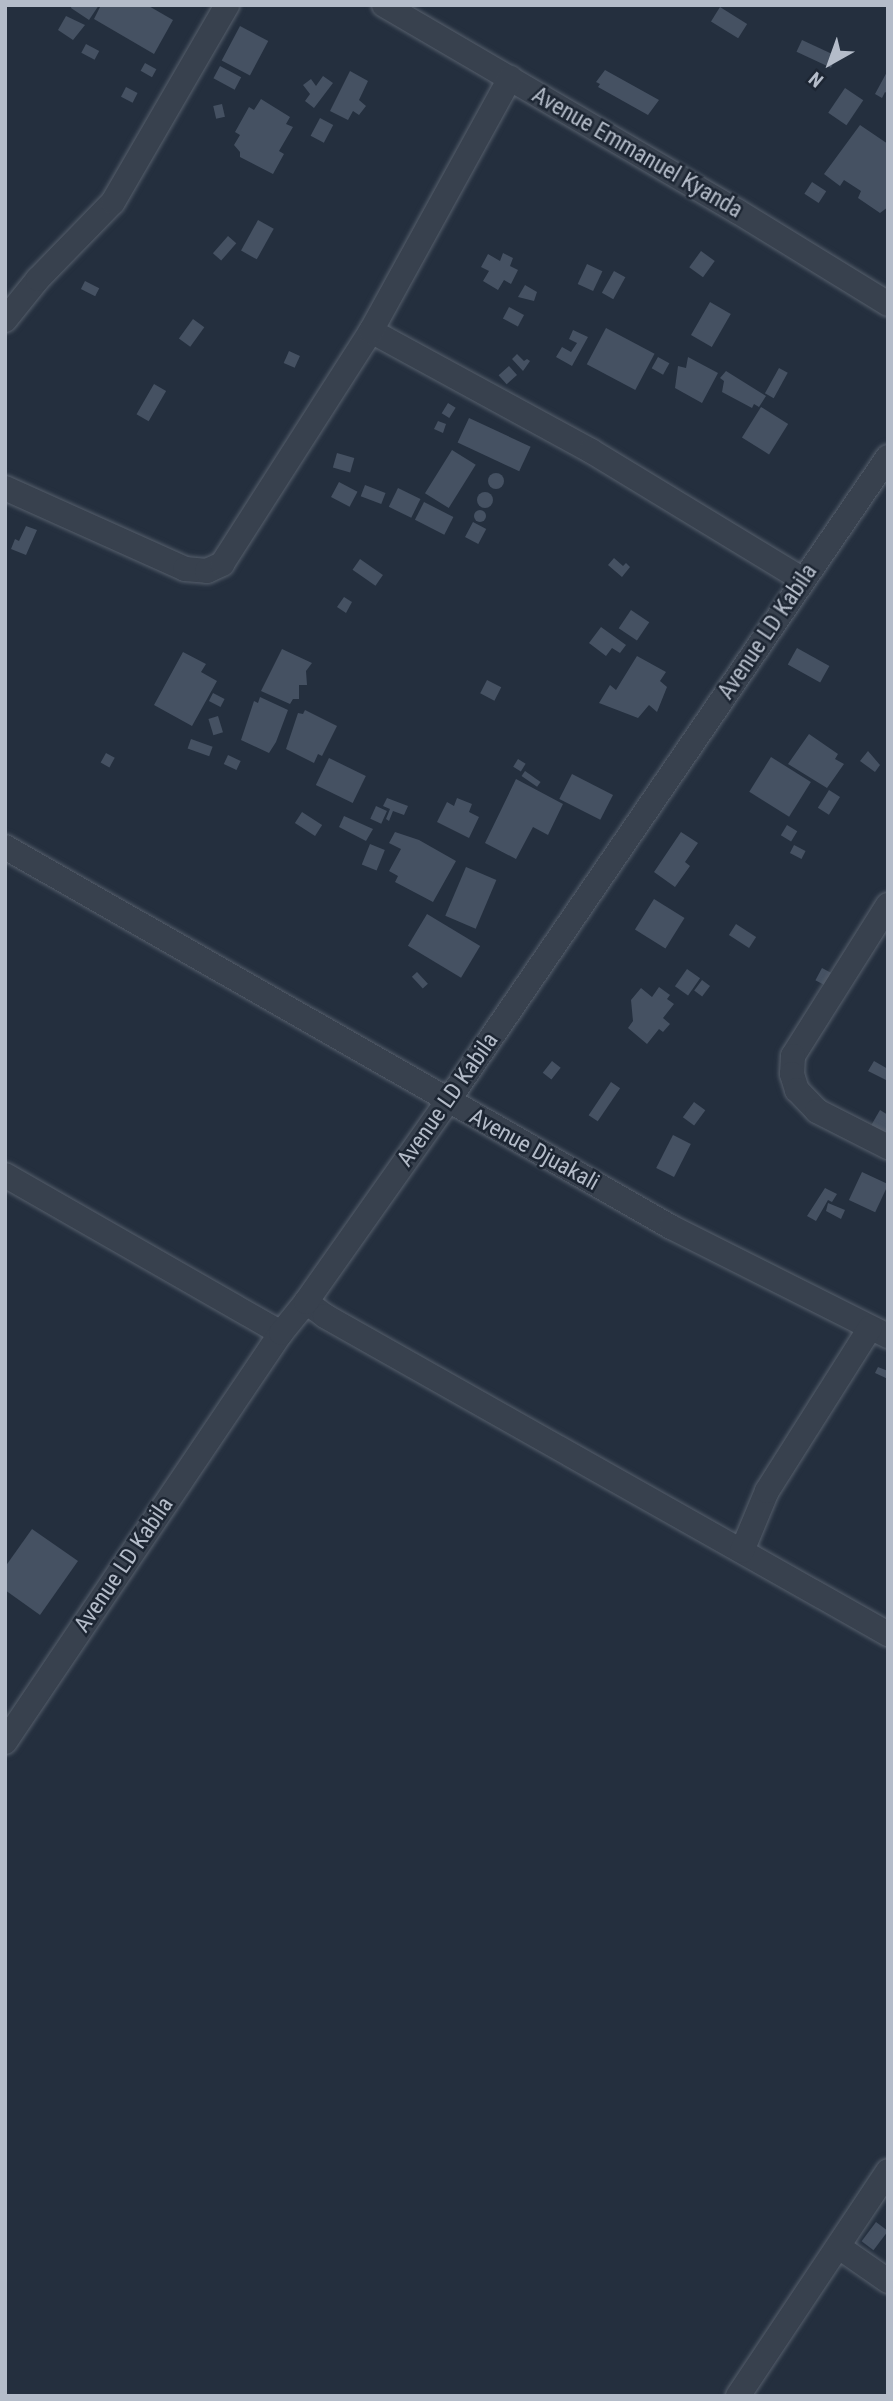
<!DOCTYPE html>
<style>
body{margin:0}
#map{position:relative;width:893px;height:2401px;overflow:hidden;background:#242f3e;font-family:"Roboto Condensed",sans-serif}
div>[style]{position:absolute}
.building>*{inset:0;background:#455162;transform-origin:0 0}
.round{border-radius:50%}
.roads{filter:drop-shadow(0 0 2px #565f6c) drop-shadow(0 0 2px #565f6c)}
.street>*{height:24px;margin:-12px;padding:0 12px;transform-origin:12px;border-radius:12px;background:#38414e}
span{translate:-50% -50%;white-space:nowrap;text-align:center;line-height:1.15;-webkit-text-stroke:5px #1d2633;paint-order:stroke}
.street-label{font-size:23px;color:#b4bcc9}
.frame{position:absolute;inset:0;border:7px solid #b4bcc9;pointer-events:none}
.north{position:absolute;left:795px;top:28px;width:70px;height:70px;-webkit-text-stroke:5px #1d2633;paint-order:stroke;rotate:220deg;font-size:19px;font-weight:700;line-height:28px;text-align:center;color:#b4bcc9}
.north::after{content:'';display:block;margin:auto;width:24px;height:32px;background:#b4bcc9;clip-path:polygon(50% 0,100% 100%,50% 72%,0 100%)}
</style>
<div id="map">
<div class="building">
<i style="clip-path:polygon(72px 5px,99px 5px,89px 20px,71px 8px)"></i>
<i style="clip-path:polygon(101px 5px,147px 5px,173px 20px,154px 54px,94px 19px)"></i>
<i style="left:720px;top:7px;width:32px;height:17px;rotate:32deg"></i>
<i style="clip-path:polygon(66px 16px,85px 25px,73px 40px,58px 30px)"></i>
<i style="left:240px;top:26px;width:32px;height:39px;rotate:28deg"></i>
<i style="left:802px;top:40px;width:38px;height:13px;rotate:25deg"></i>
<i style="left:86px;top:44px;width:15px;height:10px;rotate:28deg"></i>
<i style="left:145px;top:63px;width:13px;height:9px;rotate:29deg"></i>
<i style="left:220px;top:66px;width:24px;height:14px;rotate:28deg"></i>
<i style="clip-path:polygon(605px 70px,659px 100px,648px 115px,598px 87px,600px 84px,596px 82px)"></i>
<i style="clip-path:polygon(888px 70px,888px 94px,885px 92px,882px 98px,875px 94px)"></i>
<i style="clip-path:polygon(350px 71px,368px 81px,359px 100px,366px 106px,359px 115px,353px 111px,348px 120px,330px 111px)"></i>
<i style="clip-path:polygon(323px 76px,333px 83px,314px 108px,305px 101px,310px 94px,303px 85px,311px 79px,316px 86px)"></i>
<i style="left:126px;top:87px;width:13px;height:11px;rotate:27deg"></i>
<i style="left:845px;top:88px;width:22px;height:30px;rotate:34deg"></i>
<i style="clip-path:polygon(261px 99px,290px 117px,286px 124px,293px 127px,279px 151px,284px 154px,273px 174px,240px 157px,240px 152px,234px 145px,240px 135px,235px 132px,249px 107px,254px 110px)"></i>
<i style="left:222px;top:104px;width:13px;height:9px;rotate:77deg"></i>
<i style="left:320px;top:118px;width:15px;height:20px;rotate:28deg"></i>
<i style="clip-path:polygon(860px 125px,888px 144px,888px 207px,880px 213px,858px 198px,861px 191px,844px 180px,840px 186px,824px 174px)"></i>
<i style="left:812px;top:182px;width:17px;height:14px;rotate:33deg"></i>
<i style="left:258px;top:220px;width:18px;height:35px;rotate:29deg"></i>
<i style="left:228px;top:236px;width:11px;height:23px;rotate:41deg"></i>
<i style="left:701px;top:251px;width:17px;height:20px;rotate:36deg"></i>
<i style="clip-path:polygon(503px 253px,513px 258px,510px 266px,518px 270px,511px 284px,504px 280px,498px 290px,483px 281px,489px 271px,481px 267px,488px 254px,500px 261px)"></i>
<i style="left:587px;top:264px;width:17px;height:22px;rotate:25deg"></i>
<i style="left:614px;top:271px;width:13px;height:25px;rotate:29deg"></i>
<i style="left:85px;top:281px;width:16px;height:9px;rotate:27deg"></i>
<i style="clip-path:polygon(525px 285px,537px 292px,534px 301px,518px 297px)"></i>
<i style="left:710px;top:302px;width:24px;height:38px;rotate:30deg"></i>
<i style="left:509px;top:307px;width:17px;height:13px;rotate:28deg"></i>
<i style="left:193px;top:319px;width:14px;height:24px;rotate:36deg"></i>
<i style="left:606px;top:328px;width:55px;height:41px;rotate:28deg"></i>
<i style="clip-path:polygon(573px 330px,588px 337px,572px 366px,556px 357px,562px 347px,571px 352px,577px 343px,569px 339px)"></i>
<i style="left:289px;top:351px;width:12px;height:13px;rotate:24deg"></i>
<i style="clip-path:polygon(517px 354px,524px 361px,527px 359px,530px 361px,523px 371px,512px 359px)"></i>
<i style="left:658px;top:357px;width:13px;height:13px;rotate:29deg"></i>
<i style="clip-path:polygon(688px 357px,718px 373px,702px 403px,675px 388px,678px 366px,686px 368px)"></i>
<i style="left:509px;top:366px;width:12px;height:14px;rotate:48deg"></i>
<i style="left:779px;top:368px;width:10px;height:29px;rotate:29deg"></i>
<i style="clip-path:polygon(726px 371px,766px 396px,759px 407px,754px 404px,752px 408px,722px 392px,724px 381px,720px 378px)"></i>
<i style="left:154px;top:384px;width:14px;height:35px;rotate:30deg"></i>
<i style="left:448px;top:403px;width:9px;height:12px;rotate:32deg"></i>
<i style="left:761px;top:407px;width:32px;height:36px;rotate:32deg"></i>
<i style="left:469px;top:418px;width:68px;height:27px;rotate:25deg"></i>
<i style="clip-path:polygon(438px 421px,446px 424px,443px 433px,434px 429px)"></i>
<i style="left:452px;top:450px;width:28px;height:51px;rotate:32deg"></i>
<i style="left:337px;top:453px;width:18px;height:15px;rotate:16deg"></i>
<i class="round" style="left:488px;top:473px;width:16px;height:16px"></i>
<i style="left:339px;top:482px;width:21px;height:17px;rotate:28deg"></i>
<i style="left:365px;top:485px;width:22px;height:12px;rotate:21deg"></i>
<i style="left:398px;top:488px;width:25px;height:21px;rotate:26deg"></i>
<i class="round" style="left:477px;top:492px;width:16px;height:16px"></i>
<i style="left:424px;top:502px;width:33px;height:20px;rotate:27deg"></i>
<i class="round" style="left:474px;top:510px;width:12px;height:12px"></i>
<i style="left:473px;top:522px;width:15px;height:17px;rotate:28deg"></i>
<i style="clip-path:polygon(26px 526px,37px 530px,26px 555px,11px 549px,15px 539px,19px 541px)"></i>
<i style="clip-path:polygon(614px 558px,623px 566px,626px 563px,630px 567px,622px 577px,608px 565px)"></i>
<i style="left:360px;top:559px;width:28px;height:13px;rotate:35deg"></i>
<i style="clip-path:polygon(344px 597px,352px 602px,346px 613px,337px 607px)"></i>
<i style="left:631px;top:610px;width:22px;height:22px;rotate:34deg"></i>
<i style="clip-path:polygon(601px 627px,626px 645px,620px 653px,612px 648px,606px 656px,589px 643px)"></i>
<i style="left:797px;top:648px;width:37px;height:19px;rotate:29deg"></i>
<i style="clip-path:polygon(282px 649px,312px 663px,306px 671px,307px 685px,299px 685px,299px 699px,293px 699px,290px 704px,261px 691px)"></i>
<i style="clip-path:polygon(183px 652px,206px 664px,201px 672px,217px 681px,192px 726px,154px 705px)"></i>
<i style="clip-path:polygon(637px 656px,666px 672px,660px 681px,667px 687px,657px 712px,649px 705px,638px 718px,599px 703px,610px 685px,616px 690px)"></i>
<i style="left:487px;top:680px;width:16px;height:15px;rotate:27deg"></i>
<i style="left:213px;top:693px;width:13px;height:9px;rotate:27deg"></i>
<i style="clip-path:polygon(260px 697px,288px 710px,276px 742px,269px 753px,241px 740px,254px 701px,258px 703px)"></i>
<i style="clip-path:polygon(305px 710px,337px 726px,322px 756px,318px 754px,314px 763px,286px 749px,298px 713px,303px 714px)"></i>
<i style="left:218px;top:716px;width:17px;height:10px;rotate:73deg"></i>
<i style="clip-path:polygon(809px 734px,838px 754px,835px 759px,844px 764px,827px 788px,788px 764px)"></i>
<i style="left:191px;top:739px;width:23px;height:10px;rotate:20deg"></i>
<i style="clip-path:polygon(868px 751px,880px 765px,875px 772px,860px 761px)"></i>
<i style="left:106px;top:753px;width:10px;height:11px;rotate:29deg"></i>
<i style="left:228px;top:755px;width:14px;height:10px;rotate:25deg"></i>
<i style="left:771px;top:757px;width:47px;height:41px;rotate:32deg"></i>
<i style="left:329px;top:758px;width:41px;height:30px;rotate:26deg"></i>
<i style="left:518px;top:759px;width:9px;height:9px;rotate:32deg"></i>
<i style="left:525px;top:771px;width:19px;height:6px;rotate:35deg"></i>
<i style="left:572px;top:774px;width:46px;height:28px;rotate:27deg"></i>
<i style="clip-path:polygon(516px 779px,563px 804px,548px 835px,533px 827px,516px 859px,485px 843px)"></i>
<i style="left:829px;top:790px;width:13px;height:21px;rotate:32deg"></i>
<i style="clip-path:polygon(387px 798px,408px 806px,404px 815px,393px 811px,389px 821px,386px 819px,390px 809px,383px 806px)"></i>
<i style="clip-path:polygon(457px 798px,472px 804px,469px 812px,479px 817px,469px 838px,437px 822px,447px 802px,454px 806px)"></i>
<i style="left:376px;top:806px;width:12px;height:14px;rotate:24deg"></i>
<i style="left:302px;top:812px;width:24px;height:13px;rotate:33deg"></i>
<i style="clip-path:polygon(344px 816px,373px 829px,366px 841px,339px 827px)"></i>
<i style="left:787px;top:825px;width:12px;height:12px;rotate:31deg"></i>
<i style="clip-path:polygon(395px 832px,419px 840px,456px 861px,433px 902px,395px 882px,398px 876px,389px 871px,401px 849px,389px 843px)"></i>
<i style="clip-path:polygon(681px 832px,698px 843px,685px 862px,690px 866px,675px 887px,654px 872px)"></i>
<i style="left:370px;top:844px;width:16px;height:22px;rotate:22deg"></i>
<i style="left:794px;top:845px;width:13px;height:9px;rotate:27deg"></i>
<i style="left:466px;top:867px;width:33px;height:53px;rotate:23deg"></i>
<i style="left:654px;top:899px;width:36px;height:36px;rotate:32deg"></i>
<i style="left:427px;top:914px;width:62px;height:37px;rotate:31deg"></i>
<i style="left:736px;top:924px;width:24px;height:13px;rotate:33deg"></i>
<i style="left:822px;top:968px;width:17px;height:14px;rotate:28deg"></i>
<i style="left:687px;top:969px;width:16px;height:21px;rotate:35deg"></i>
<i style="left:417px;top:972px;width:16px;height:7px;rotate:47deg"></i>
<i style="left:702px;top:980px;width:10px;height:13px;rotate:37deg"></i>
<i style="clip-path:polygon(659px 987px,670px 995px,667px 999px,674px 1004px,663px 1018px,670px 1024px,663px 1032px,659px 1029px,647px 1044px,628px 1028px,633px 1021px,631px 1000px,641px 988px,652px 997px)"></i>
<i style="left:552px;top:1061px;width:11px;height:15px;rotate:38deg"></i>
<i style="clip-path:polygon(874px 1061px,888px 1069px,888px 1081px,868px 1071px)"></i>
<i style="left:611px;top:1082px;width:11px;height:40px;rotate:34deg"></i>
<i style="left:694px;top:1102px;width:14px;height:19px;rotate:36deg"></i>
<i style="clip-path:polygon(880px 1110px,888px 1115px,888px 1132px,884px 1138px,869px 1129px)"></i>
<i style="left:673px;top:1135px;width:20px;height:37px;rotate:27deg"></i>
<i style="left:862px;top:1172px;width:29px;height:31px;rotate:25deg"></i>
<i style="clip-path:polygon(825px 1188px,837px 1194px,832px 1202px,828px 1200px,816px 1221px,807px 1216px)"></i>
<i style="clip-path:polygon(828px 1203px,845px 1210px,841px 1219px,826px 1211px)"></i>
<i style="clip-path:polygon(878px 1367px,888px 1371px,888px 1379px,875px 1373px)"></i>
<i style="clip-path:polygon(32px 1529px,78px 1561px,40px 1615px,5px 1590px,5px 1567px)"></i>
<i style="left:876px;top:2222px;width:15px;height:24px;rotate:37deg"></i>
</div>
<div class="roads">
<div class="street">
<i style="left:384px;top:5px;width:409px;rotate:30.3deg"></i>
<i style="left:737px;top:211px;width:177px;rotate:31.6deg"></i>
<i style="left:5px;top:320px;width:53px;rotate:-51.2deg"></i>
<i style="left:38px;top:279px;width:107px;rotate:-45.8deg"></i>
<i style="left:113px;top:202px;width:228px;rotate:-59.9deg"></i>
<i style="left:371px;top:331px;width:251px;rotate:28.6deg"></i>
<i style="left:591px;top:451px;width:248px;rotate:31.3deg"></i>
<i style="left:5px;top:488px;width:197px;rotate:24.2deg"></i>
<i style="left:185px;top:569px;width:22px;rotate:5deg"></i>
<i style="left:207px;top:571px;width:17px;rotate:-25deg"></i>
<i style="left:222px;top:564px;width:277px;rotate:-57.4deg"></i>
<i style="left:371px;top:331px;width:289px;rotate:-61.2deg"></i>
<i style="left:5px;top:847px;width:767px;rotate:29.71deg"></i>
<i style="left:671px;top:1227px;width:243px;rotate:26.7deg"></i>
<i style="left:888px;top:905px;width:178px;rotate:122.2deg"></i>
<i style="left:793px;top:1056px;width:18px;rotate:93deg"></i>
<i style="left:792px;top:1074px;width:17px;rotate:73deg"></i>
<i style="left:797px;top:1090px;width:29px;rotate:46deg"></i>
<i style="left:817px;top:1111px;width:80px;rotate:26.9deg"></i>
<i style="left:5px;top:1175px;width:318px;rotate:29.8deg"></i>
<i style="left:306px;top:1302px;width:24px;rotate:36deg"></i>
<i style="left:325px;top:1316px;width:647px;rotate:29.46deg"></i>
<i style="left:742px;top:1551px;width:65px;rotate:-67.4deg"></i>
<i style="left:767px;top:1491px;width:193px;rotate:-57.7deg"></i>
<i style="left:5px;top:1742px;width:493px;rotate:-56deg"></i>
<i style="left:281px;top:1333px;width:40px;rotate:-51deg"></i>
<i style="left:306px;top:1302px;width:246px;rotate:-54.8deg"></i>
<i style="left:448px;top:1101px;width:780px;rotate:-55.66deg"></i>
<i style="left:839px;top:2247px;width:60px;rotate:34.8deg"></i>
<i style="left:738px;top:2396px;width:270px;rotate:-56.3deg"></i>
</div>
</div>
<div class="street-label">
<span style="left:637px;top:153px;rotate:30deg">Avenue Emmanuel Kyanda</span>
<span style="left:768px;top:632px;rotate:-56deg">Avenue LD Kabila</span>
<span style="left:448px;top:1100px;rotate:-55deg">Avenue LD Kabila</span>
<span style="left:534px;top:1150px;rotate:29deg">Avenue Djuakali</span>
<span style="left:124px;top:1565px;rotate:-56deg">Avenue LD Kabila</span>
</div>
<div class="frame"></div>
<div class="north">N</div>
</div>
